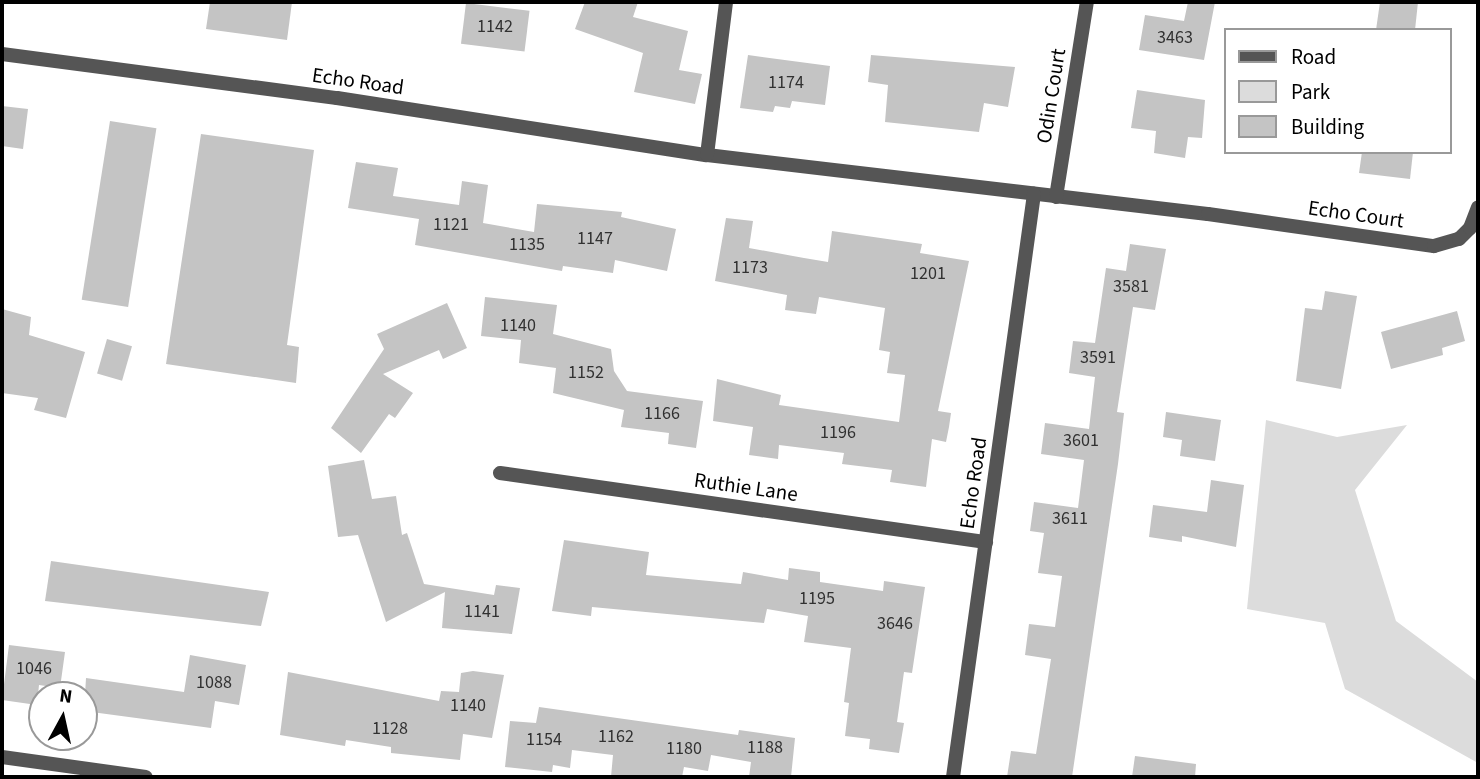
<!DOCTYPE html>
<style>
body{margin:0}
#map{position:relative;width:1480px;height:779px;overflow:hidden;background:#fff;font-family:"Source Sans 3",sans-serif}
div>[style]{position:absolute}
.green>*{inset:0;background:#dcdcdc}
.building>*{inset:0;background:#c4c4c4;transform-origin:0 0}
.minor>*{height:14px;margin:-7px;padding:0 7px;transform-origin:7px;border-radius:7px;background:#555}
span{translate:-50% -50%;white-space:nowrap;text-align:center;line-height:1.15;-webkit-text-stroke:5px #fff;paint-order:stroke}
.number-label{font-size:18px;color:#313131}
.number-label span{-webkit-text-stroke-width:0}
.street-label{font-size:21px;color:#000}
.frame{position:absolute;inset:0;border:4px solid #000;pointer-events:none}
.legend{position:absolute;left:1224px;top:28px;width:228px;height:126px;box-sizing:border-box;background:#fff;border:2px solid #999;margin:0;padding:9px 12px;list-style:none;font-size:21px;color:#000}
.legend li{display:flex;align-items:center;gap:14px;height:35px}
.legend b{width:35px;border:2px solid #999}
.north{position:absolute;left:28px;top:681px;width:70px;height:70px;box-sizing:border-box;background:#fff;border:2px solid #999;border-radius:50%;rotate:8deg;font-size:19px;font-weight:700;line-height:28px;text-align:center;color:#000}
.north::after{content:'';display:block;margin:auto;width:24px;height:32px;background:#000;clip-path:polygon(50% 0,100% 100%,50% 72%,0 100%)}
</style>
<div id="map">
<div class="green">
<i style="clip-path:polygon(1266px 420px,1337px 437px,1407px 425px,1355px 490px,1396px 621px,1478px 682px,1478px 763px,1345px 689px,1325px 623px,1247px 609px)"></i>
</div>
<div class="building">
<i style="clip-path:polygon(210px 2px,292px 2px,287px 40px,206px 29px)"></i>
<i style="clip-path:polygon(585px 2px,638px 2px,633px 17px,688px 31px,679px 70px,702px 74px,695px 104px,634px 92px,643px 53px,575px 29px)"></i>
<i style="clip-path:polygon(1188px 2px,1215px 2px,1204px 60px,1139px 50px,1145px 15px,1184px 21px)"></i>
<i style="clip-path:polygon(1380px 2px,1418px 2px,1415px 30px,1376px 30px)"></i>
<i style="left:466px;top:3px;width:64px;height:41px;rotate:7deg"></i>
<i style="clip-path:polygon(748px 55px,830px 66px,825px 105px,792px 101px,790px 108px,775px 106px,773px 112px,740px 108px)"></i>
<i style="clip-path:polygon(871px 55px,1015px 67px,1008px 107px,984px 103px,979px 132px,885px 122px,888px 85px,868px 82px)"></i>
<i style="clip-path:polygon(1137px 90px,1205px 100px,1202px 138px,1188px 137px,1185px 158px,1154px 153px,1156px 131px,1131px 128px)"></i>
<i style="clip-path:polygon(2px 106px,28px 109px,23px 149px,2px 146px)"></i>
<i style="left:110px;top:121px;width:47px;height:181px;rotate:9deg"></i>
<i style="clip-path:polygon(201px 134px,314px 150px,287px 345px,299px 347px,296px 383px,166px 364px)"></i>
<i style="clip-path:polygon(1362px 152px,1413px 152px,1410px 179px,1359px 173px)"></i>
<i style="clip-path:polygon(356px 162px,398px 168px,393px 196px,459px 205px,462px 181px,488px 185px,483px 223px,534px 232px,537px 204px,622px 212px,621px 217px,676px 229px,667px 271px,615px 260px,613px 273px,563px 266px,562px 271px,415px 245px,419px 219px,348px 208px)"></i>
<i style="clip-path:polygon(726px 218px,753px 221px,749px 248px,804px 258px,828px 262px,832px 231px,922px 244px,920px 253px,969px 261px,938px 411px,951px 413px,949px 427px,946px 442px,932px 439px,926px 487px,890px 482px,892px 470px,842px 464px,844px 453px,779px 445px,778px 459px,749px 455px,753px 427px,713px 421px,717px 379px,781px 395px,779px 405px,899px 422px,905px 375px,887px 373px,890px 352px,879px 350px,885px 308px,819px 297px,816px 314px,785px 310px,787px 295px,715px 281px)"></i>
<i style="clip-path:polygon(1130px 244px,1166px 249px,1155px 310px,1133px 307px,1117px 412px,1124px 413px,1118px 464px,1072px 777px,1007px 777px,1011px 751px,1036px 754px,1051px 659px,1025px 655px,1029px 624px,1055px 627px,1062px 576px,1038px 573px,1044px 533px,1030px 531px,1034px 502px,1078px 508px,1084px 460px,1041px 454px,1045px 423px,1089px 429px,1095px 377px,1069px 373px,1073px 341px,1095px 343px,1106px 268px,1126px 271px)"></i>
<i style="clip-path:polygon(1325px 291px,1357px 296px,1341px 389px,1296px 381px,1305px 308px,1322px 310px)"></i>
<i style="clip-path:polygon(485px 297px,557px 305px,553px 334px,611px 349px,614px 371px,627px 391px,703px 401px,696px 448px,668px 444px,669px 433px,621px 427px,624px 410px,553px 393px,556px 368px,519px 363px,521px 340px,481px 336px)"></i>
<i style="clip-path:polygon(447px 303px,467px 348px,443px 359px,439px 350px,383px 374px,413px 393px,395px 418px,389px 414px,361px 453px,331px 428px,384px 349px,377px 334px)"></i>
<i style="clip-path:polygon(2px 309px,31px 317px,29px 335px,85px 352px,66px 418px,34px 410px,38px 398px,2px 393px)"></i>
<i style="clip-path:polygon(1457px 311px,1465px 341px,1442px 348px,1443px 355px,1391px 369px,1381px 332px)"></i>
<i style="left:107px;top:339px;width:26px;height:36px;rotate:16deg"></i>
<i style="clip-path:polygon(1166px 412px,1221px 420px,1215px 461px,1180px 456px,1182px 440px,1163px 437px)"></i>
<i style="clip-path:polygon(364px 460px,372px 499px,396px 496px,402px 535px,407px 533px,424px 584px,494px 595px,496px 585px,520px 588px,512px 634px,442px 628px,445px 592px,386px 622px,358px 535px,338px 537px,328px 466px)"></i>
<i style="clip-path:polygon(1211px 480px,1244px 485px,1236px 547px,1182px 536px,1182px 542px,1149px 537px,1153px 505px,1207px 512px)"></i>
<i style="clip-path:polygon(564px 540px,649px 552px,646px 575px,741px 584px,743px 572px,788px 580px,789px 568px,820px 572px,820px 582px,883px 591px,884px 581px,925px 587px,912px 673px,904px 672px,897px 722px,904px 723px,899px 753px,869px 749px,870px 739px,845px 736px,849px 703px,844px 702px,851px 648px,804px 642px,808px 616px,767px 609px,764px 623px,592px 607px,591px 616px,552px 611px)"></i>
<i style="clip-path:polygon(51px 561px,269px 592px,261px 626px,45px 601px)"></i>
<i style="clip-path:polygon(9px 645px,65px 652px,60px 688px,39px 685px,37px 705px,2px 700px)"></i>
<i style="clip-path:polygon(190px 655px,246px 665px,239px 705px,215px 701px,211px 728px,84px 711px,86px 678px,184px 692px)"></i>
<i style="clip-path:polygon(473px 671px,504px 675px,492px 738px,463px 734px,460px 760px,391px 753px,391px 747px,346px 740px,345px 746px,280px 735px,288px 672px,439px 701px,441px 691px,459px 692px,461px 673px)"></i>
<i style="clip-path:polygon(539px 707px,738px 735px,739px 730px,795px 738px,791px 777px,749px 777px,751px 762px,711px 755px,708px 771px,684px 767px,682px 777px,611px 777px,613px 755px,572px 750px,570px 768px,553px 765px,552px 772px,505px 767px,510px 721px,536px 723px)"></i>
<i style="clip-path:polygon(1135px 756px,1196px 764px,1195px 777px,1132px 777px)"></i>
</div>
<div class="minor">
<i style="left:2px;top:54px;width:338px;rotate:7.5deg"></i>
<i style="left:337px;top:98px;width:374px;rotate:8.8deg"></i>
<i style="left:707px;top:155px;width:504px;rotate:6.72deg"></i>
<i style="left:1208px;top:214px;width:228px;rotate:8.1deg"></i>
<i style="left:1434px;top:246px;width:26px;rotate:-16deg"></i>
<i style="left:1459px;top:239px;width:16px;rotate:-45deg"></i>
<i style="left:1470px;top:228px;width:22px;rotate:-69deg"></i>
<i style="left:707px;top:155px;width:154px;rotate:-82.9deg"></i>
<i style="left:1056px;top:197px;width:197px;rotate:-81deg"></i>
<i style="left:500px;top:473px;width:491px;rotate:8.1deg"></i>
<i style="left:2px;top:757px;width:145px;rotate:7.9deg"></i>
<i style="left:953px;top:777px;width:589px;rotate:-82.09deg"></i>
</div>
<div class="number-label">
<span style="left:495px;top:27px">1142</span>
<span style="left:1175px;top:38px">3463</span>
<span style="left:786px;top:83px">1174</span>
<span style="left:451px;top:225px">1121</span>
<span style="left:595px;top:239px">1147</span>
<span style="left:527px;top:245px">1135</span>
<span style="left:750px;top:268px">1173</span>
<span style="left:928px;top:274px">1201</span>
<span style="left:1131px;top:287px">3581</span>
<span style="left:518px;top:326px">1140</span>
<span style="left:1098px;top:358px">3591</span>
<span style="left:586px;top:373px">1152</span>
<span style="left:662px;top:414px">1166</span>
<span style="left:838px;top:433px">1196</span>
<span style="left:1081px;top:441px">3601</span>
<span style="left:1070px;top:519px">3611</span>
<span style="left:817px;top:599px">1195</span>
<span style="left:482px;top:612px">1141</span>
<span style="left:895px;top:624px">3646</span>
<span style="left:34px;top:669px">1046</span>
<span style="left:214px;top:683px">1088</span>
<span style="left:468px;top:706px">1140</span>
<span style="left:390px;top:729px">1128</span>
<span style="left:616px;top:737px">1162</span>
<span style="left:544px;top:740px">1154</span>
<span style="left:765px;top:748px">1188</span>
<span style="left:684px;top:749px">1180</span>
</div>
<div class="street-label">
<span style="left:358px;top:81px;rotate:8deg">Echo Road</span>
<span style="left:1051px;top:96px;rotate:-81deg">Odin Court</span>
<span style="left:1356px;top:214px;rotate:8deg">Echo Court</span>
<span style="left:973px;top:483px;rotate:-82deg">Echo Road</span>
<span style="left:746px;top:487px;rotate:8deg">Ruthie Lane</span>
</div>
<div class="frame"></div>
<ul class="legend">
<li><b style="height:9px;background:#555"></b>Road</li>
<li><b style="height:19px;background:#dcdcdc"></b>Park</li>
<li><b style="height:19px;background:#c4c4c4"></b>Building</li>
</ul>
<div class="north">N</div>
</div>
